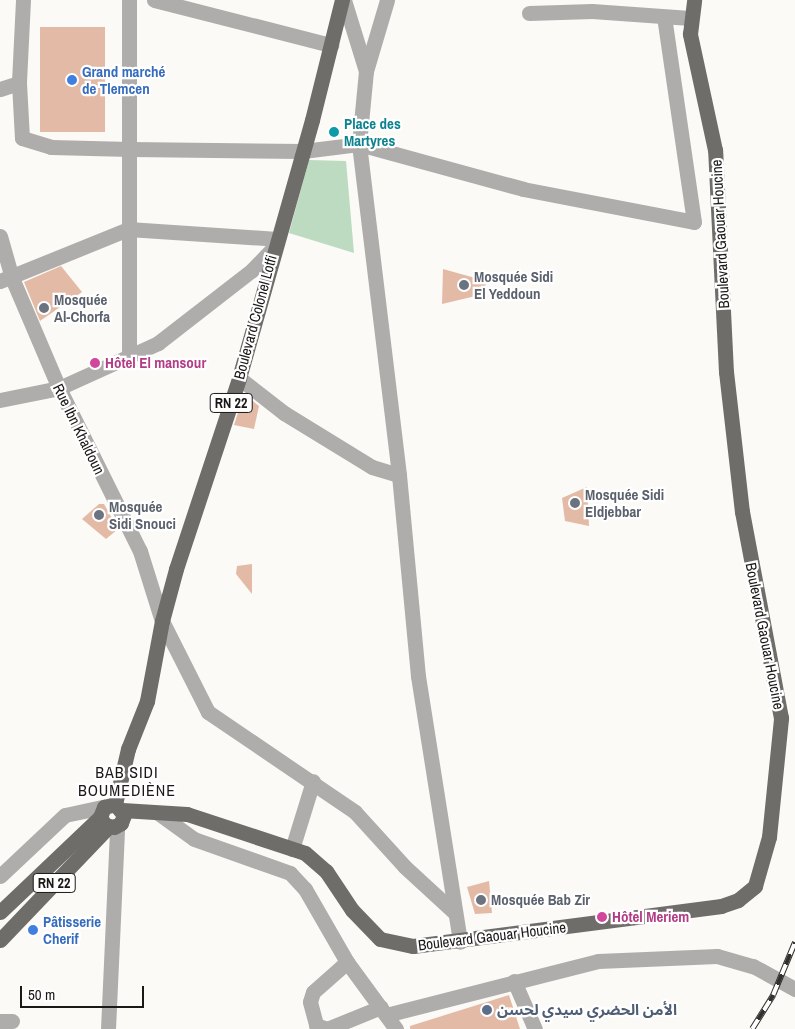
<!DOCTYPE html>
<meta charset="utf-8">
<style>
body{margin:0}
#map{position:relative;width:795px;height:1029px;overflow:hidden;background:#fcfaf6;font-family:"Archivo Narrow","Noto Sans Arabic",sans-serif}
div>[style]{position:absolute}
.green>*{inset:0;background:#bcdbc1}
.building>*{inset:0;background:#e3baa5;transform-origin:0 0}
.street>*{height:15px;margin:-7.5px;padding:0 7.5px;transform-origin:7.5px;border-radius:7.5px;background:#aeadab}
.primary>*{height:15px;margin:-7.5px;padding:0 7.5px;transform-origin:7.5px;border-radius:7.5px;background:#6f6d6a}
.rail>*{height:5.5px;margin-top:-2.75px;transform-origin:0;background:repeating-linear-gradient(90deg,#fff 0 11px,#32312f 0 22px);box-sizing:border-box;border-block:1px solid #32312f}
.dots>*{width:14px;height:14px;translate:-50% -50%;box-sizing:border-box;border:2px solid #fff;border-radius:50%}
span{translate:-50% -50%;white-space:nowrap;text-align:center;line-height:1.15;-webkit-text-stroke:4.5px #fff;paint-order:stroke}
.shield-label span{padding:1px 4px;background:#fff;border:1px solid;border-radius:4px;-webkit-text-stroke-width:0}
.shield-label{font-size:14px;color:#1a1918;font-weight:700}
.shop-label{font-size:15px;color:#366cbe;font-weight:700}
.left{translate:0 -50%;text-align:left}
.culture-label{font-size:15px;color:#0d838f;font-weight:700}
.street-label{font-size:15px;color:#1a1918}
.worship-label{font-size:15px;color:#5b616d;font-weight:700}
.hotel-label{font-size:15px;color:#b23c85;font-weight:700}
.service-label{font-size:15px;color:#4e5e75;font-weight:700}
.neighbourhood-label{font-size:16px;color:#1a1918;letter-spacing:1px}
.scale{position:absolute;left:20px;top:986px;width:124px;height:22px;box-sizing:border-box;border:2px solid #1a1918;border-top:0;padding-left:6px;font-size:15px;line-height:18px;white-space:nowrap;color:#1a1918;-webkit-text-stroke:4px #fff;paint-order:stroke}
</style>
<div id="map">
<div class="green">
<i style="clip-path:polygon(309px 160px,346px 161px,354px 253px,289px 233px)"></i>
</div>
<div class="building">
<i style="left:40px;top:27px;width:65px;height:105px"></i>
<i style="clip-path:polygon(61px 266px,82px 292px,40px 321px,24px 282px)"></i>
<i style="clip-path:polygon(443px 269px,486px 281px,485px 289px,480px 295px,442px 304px)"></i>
<i style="clip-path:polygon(244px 394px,259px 406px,254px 429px,234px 425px)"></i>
<i style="clip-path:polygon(587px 487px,589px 526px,565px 521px,562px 498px)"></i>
<i style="clip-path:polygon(99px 504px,104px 504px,118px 529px,106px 539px,82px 519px)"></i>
<i style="clip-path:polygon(252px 564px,252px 594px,236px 574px,237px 566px)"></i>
<i style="clip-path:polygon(489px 881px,492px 913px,475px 914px,467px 887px)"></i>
<i style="clip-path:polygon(509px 995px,520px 1029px,410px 1029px,410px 1026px)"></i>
</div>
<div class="street">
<i style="left:23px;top:0;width:83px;rotate:92.8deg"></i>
<i style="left:19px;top:83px;width:55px;rotate:86.9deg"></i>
<i style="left:22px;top:138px;width:30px;rotate:17deg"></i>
<i style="left:51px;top:147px;width:79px;rotate:1.5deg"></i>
<i style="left:130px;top:149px;width:173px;rotate:0.7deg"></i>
<i style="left:303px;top:151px;width:56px;rotate:-7.1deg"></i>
<i style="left:359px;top:144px;width:170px;rotate:15.3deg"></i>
<i style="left:523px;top:189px;width:174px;rotate:10.9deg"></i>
<i style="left:694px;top:222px;width:207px;rotate:-98.3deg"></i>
<i style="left:154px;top:0;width:183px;rotate:14.3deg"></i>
<i style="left:344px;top:0;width:74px;rotate:72.8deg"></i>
<i style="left:366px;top:71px;width:73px;rotate:95.5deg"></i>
<i style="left:359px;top:144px;width:333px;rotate:83.1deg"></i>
<i style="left:399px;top:475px;width:202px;rotate:84.6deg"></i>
<i style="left:418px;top:676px;width:269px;rotate:81deg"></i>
<i style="left:529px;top:13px;width:63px;rotate:-1.8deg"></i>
<i style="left:592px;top:11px;width:98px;rotate:4.1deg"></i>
<i style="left:366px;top:71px;width:74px;rotate:-73.5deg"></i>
<i style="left:0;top:89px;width:20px;rotate:-18deg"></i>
<i style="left:0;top:236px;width:44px;rotate:74.1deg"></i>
<i style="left:12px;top:278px;width:120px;rotate:66.9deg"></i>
<i style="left:59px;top:388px;width:182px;rotate:63.6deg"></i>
<i style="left:140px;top:551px;width:73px;rotate:72.6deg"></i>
<i style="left:162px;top:621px;width:102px;rotate:63.2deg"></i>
<i style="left:208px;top:712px;width:178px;rotate:34.2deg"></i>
<i style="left:355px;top:812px;width:74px;rotate:47.7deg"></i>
<i style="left:405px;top:867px;width:68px;rotate:42.6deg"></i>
<i style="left:0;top:281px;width:138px;rotate:-22.1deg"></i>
<i style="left:128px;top:229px;width:149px;rotate:3.8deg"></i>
<i style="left:129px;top:355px;width:355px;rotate:-90deg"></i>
<i style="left:239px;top:378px;width:57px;rotate:37.9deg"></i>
<i style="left:284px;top:413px;width:103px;rotate:31.5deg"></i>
<i style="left:372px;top:467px;width:28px;rotate:17deg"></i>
<i style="left:0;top:400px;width:60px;rotate:-11.5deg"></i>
<i style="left:59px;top:388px;width:109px;rotate:-24.4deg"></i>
<i style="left:158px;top:343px;width:119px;rotate:-37.8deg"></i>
<i style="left:252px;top:270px;width:33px;rotate:-46deg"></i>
<i style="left:158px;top:813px;width:44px;rotate:35.8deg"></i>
<i style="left:194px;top:839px;width:102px;rotate:19.5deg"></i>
<i style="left:290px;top:873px;width:22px;rotate:47deg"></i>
<i style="left:305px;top:889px;width:84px;rotate:60.1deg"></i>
<i style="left:347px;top:962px;width:83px;rotate:53.8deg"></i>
<i style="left:292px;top:849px;width:71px;rotate:-72.8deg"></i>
<i style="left:0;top:876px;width:89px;rotate:-43.2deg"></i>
<i style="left:65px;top:815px;width:40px;rotate:-12deg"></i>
<i style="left:347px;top:962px;width:45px;rotate:138.6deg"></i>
<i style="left:313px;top:992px;width:10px;rotate:107deg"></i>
<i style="left:310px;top:1002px;width:24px;rotate:75deg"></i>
<i style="left:316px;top:1025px;width:12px;rotate:20deg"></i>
<i style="left:327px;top:1029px;width:58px;rotate:-22.2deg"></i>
<i style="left:514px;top:981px;width:52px;rotate:66.4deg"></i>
<i style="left:386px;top:1015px;width:219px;rotate:-14.3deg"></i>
<i style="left:598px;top:961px;width:119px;rotate:-2.4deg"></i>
<i style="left:717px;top:956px;width:37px;rotate:16deg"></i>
<i style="left:753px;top:966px;width:48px;rotate:28.7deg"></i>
<i style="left:0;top:1021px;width:12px"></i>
<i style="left:108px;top:1029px;width:202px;rotate:-87.4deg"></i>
</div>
<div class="primary">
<i style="left:115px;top:804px;width:57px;rotate:-76.7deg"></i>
<i style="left:128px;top:749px;width:52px;rotate:-68.4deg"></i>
<i style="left:147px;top:701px;width:81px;rotate:-79.4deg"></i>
<i style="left:162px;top:621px;width:54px;rotate:-74.9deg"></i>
<i style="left:176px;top:569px;width:201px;rotate:-71.7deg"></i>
<i style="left:239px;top:378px;width:268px;rotate:-74.2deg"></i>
<i style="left:312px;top:120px;width:124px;rotate:-76deg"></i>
<i style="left:122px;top:810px;width:65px;rotate:3.5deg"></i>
<i style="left:187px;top:814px;width:124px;rotate:18.3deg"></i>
<i style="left:305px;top:853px;width:28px;rotate:41deg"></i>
<i style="left:326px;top:871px;width:47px;rotate:56.3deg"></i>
<i style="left:352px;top:910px;width:40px;rotate:46deg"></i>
<i style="left:380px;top:939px;width:34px;rotate:12deg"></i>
<i style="left:413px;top:946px;width:311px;rotate:-7.4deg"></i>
<i style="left:721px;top:906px;width:18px;rotate:-19deg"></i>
<i style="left:738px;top:900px;width:22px;rotate:-39deg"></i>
<i style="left:755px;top:886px;width:51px;rotate:-74.1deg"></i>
<i style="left:769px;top:837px;width:120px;rotate:-84.2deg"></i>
<i style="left:781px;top:718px;width:210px;rotate:-100.7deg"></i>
<i style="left:742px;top:512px;width:141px;rotate:-96.5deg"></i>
<i style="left:726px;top:372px;width:222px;rotate:-92.8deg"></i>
<i style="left:715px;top:150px;width:119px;rotate:-102.2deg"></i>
<i style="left:690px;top:34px;width:34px;rotate:-83deg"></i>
<i style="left:0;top:912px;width:138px;rotate:-43.5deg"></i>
<i style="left:100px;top:817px;width:11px;rotate:-68deg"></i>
<i style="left:104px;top:807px;width:11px;rotate:-15deg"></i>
<i style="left:115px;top:804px;width:14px;rotate:51deg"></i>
<i style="left:124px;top:815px;width:9px;rotate:111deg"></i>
<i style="left:121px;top:823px;width:8px;rotate:150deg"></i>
<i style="left:114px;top:827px;width:9px;rotate:-167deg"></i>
<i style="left:105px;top:825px;width:9px;rotate:-122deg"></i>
<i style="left:0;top:940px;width:156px;rotate:-46.3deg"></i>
</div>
<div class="rail">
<i style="left:752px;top:1029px;width:40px;rotate:-58deg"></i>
<i style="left:773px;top:995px;width:57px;rotate:-67.5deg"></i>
</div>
<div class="dots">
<i style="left:72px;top:80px;background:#3f7fe0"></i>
<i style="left:334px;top:132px;background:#0f9aa8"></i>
<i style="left:464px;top:285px;background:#6b7280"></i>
<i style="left:44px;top:308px;background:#6b7280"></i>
<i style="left:95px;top:363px;background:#d1479c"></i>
<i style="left:575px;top:503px;background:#6b7280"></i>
<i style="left:99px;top:515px;background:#6b7280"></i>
<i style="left:481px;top:900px;background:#6b7280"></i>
<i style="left:602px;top:917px;background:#d1479c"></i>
<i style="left:33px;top:930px;background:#3f7fe0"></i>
<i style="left:487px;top:1010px;background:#5c6f8a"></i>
</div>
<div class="shield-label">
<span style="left:231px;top:403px">RN 22</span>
<span style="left:54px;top:883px">RN 22</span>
</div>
<div class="shop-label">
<span class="left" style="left:82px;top:80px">Grand marché<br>de Tlemcen</span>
<span class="left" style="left:43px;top:930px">Pâtisserie<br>Cherif</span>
</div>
<div class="culture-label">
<span class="left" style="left:344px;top:132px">Place des<br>Martyres</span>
</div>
<div class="street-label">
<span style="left:720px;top:234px;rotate:-93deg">Boulevard Gaouar Houcine</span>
<span style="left:255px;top:317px;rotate:-75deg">Boulevard Colonel Lotfi</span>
<span style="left:79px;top:429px;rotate:64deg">Rue Ibn Khaldoun</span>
<span style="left:765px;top:636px;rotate:79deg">Boulevard Gaouar Houcine</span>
<span style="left:492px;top:936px;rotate:-7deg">Boulevard Gaouar Houcine</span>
</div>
<div class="worship-label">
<span class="left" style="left:474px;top:285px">Mosquée Sidi<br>El Yeddoun</span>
<span class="left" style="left:54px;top:308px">Mosquée<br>Al-Chorfa</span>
<span class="left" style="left:585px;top:503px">Mosquée Sidi<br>Eldjebbar</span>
<span class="left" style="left:109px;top:515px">Mosquée<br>Sidi Snouci</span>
<span class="left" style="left:491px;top:900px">Mosquée Bab Zir</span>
</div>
<div class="hotel-label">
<span class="left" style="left:105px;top:363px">Hôtel El mansour</span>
<span class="left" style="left:612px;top:917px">Hôtel Meriem</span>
</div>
<div class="service-label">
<span class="left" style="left:497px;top:1010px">الأمن الحضري سيدي لحسن</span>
</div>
<div class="neighbourhood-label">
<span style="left:127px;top:781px">BAB SIDI<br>BOUMEDIÈNE</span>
</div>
<div class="scale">50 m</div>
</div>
